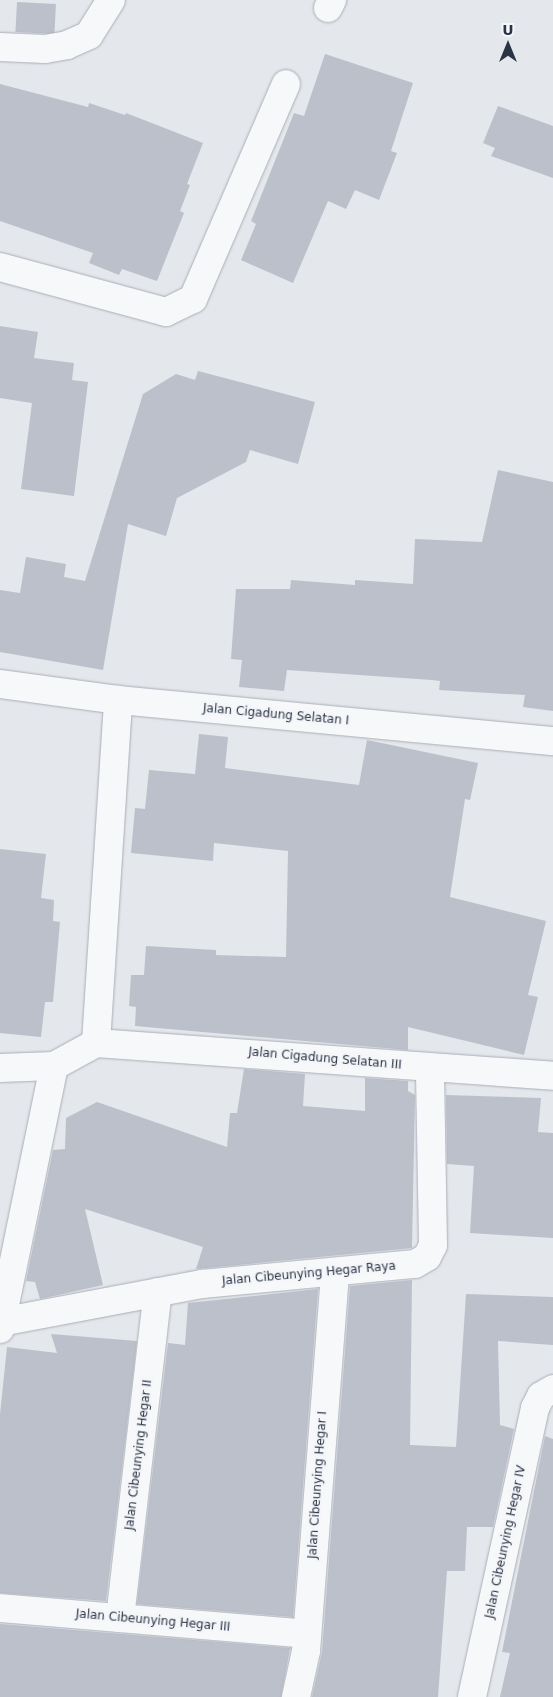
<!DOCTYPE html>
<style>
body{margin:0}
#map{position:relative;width:553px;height:1697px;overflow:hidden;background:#e4e7ec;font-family:"DejaVu Sans",sans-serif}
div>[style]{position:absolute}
.building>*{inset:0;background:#bbc0ca;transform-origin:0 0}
.roads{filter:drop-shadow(0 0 1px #a9aeb7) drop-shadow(0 0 1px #a9aeb7)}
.minor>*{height:28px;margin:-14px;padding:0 14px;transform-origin:14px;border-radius:14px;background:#f7f8fa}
span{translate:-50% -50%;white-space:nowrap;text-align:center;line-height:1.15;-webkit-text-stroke:5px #f4f6f9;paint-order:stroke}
.street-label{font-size:12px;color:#2b3445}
.north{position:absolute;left:483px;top:20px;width:50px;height:50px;-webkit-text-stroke:4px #f4f6f9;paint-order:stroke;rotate:0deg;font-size:14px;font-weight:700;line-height:20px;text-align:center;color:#2b3445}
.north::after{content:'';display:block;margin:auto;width:18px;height:22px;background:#2b3445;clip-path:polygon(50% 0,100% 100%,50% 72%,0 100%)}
</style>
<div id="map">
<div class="building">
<i style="left:17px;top:2px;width:39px;height:30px;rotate:3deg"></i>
<i style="clip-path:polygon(325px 54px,413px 83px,391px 151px,397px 153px,379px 200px,355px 190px,346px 209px,328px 201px,293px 283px,241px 260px,256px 224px,251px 221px,294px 113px,304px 116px)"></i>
<i style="clip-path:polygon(0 84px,88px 107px,89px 103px,125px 115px,126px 113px,203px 143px,187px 184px,190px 185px,180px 211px,184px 213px,157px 281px,122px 269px,119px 275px,89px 263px,93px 253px,0 221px)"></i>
<i style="clip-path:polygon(498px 106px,553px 126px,553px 178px,491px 156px,495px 148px,483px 143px)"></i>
<i style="clip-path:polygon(0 326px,38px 332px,34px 358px,74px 363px,72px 380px,88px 382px,74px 496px,21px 489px,32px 403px,0 398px)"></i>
<i style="clip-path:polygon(198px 371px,315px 402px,298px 464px,250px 450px,246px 462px,177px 498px,166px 536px,128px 524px,103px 670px,0 652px,0 590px,20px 593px,26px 557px,66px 564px,64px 577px,85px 581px,143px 394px,176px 374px,195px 380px)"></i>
<i style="clip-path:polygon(498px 470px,553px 482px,553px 711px,523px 707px,525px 695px,439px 690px,440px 681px,432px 680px,287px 670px,284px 691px,239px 687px,242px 660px,231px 659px,236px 589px,290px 589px,291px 580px,355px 585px,355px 580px,413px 584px,415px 539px,482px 542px)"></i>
<i style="clip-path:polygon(199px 734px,228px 737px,225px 768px,359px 785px,367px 740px,478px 763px,470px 800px,465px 799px,450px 897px,546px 921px,528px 995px,538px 997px,524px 1055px,408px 1027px,408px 1050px,135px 1026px,136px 1007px,129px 1006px,131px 975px,144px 975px,146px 946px,216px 950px,216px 955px,286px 957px,288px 851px,214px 843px,213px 861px,131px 853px,135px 808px,145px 809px,149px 770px,195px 774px)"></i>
<i style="clip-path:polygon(0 849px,46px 854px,41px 898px,54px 900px,53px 921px,60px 922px,53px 1002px,45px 1002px,41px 1037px,0 1033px)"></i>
<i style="clip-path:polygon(244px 1069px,305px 1074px,303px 1106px,365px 1111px,365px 1078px,408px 1081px,408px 1091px,415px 1095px,412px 1248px,196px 1269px,203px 1247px,85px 1209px,103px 1285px,40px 1299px,35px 1282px,26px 1281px,53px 1150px,65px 1149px,66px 1118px,97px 1102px,227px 1147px,230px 1113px,237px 1113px)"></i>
<i style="clip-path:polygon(446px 1095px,541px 1098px,538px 1132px,553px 1133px,553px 1238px,470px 1233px,474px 1166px,447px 1164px)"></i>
<i style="clip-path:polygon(412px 1280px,410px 1445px,456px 1447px,466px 1294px,553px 1297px,553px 1345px,498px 1341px,500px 1425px,514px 1429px,493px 1527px,467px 1527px,465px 1571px,447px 1571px,438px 1697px,312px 1697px,322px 1652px,350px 1286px)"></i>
<i style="clip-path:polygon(318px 1289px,293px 1617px,137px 1604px,168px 1343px,185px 1345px,188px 1303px)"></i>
<i style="clip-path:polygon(51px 1334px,137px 1341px,106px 1601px,0 1593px,0 1414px,7px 1347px,57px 1353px)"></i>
<i style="clip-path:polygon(545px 1436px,553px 1439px,553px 1697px,500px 1697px,510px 1653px,502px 1652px)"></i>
<i style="clip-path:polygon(0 1624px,291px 1648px,290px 1649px,281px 1697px,0 1697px)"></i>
</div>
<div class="roads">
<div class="minor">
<i style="left:328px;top:8px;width:9px;rotate:-63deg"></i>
<i style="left:0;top:47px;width:45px;rotate:2.5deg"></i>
<i style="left:45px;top:49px;width:22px;rotate:-10deg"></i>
<i style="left:67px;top:45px;width:24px;rotate:-24deg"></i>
<i style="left:89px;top:35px;width:41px;rotate:-57.8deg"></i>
<i style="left:0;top:267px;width:172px;rotate:15.2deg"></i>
<i style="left:166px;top:312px;width:30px;rotate:-26deg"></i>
<i style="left:193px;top:299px;width:234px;rotate:-66.6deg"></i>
<i style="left:0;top:684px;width:119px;rotate:7.7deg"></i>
<i style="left:118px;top:700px;width:437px;rotate:5.4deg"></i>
<i style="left:96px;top:1043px;width:344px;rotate:-86.3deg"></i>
<i style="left:0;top:1068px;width:54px;rotate:-2.1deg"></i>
<i style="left:54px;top:1066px;width:48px;rotate:-28.7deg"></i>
<i style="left:96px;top:1043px;width:458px;rotate:4.1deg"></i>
<i style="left:1px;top:1322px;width:205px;rotate:-10.7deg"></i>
<i style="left:202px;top:1284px;width:214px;rotate:-5.4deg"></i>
<i style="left:415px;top:1264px;width:14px;rotate:-30deg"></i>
<i style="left:427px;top:1257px;width:13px;rotate:-63deg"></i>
<i style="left:433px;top:1245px;width:177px;rotate:-91deg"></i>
<i style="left:0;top:1329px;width:268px;rotate:-78.4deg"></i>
<i style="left:0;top:1608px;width:308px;rotate:4.8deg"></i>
<i style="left:120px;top:1618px;width:328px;rotate:-83.4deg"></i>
<i style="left:296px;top:1697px;width:47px;rotate:-77.7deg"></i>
<i style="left:306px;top:1651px;width:380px;rotate:-85.6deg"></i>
<i style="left:472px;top:1697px;width:296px;rotate:-77.7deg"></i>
<i style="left:535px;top:1408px;width:13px;rotate:-63deg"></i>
<i style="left:541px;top:1396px;width:14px;rotate:-30deg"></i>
</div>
</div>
<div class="street-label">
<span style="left:276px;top:715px;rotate:5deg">Jalan Cigadung Selatan I</span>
<span style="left:325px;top:1059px;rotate:5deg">Jalan Cigadung Selatan III</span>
<span style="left:309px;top:1274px;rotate:-5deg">Jalan Cibeunying Hegar Raya</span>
<span style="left:139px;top:1455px;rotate:-83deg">Jalan Cibeunying Hegar II</span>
<span style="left:318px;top:1485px;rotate:-86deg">Jalan Cibeunying Hegar I</span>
<span style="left:506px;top:1542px;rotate:-78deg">Jalan Cibeunying Hegar IV</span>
<span style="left:153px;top:1621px;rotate:5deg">Jalan Cibeunying Hegar III</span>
</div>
<div class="north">U</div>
</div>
